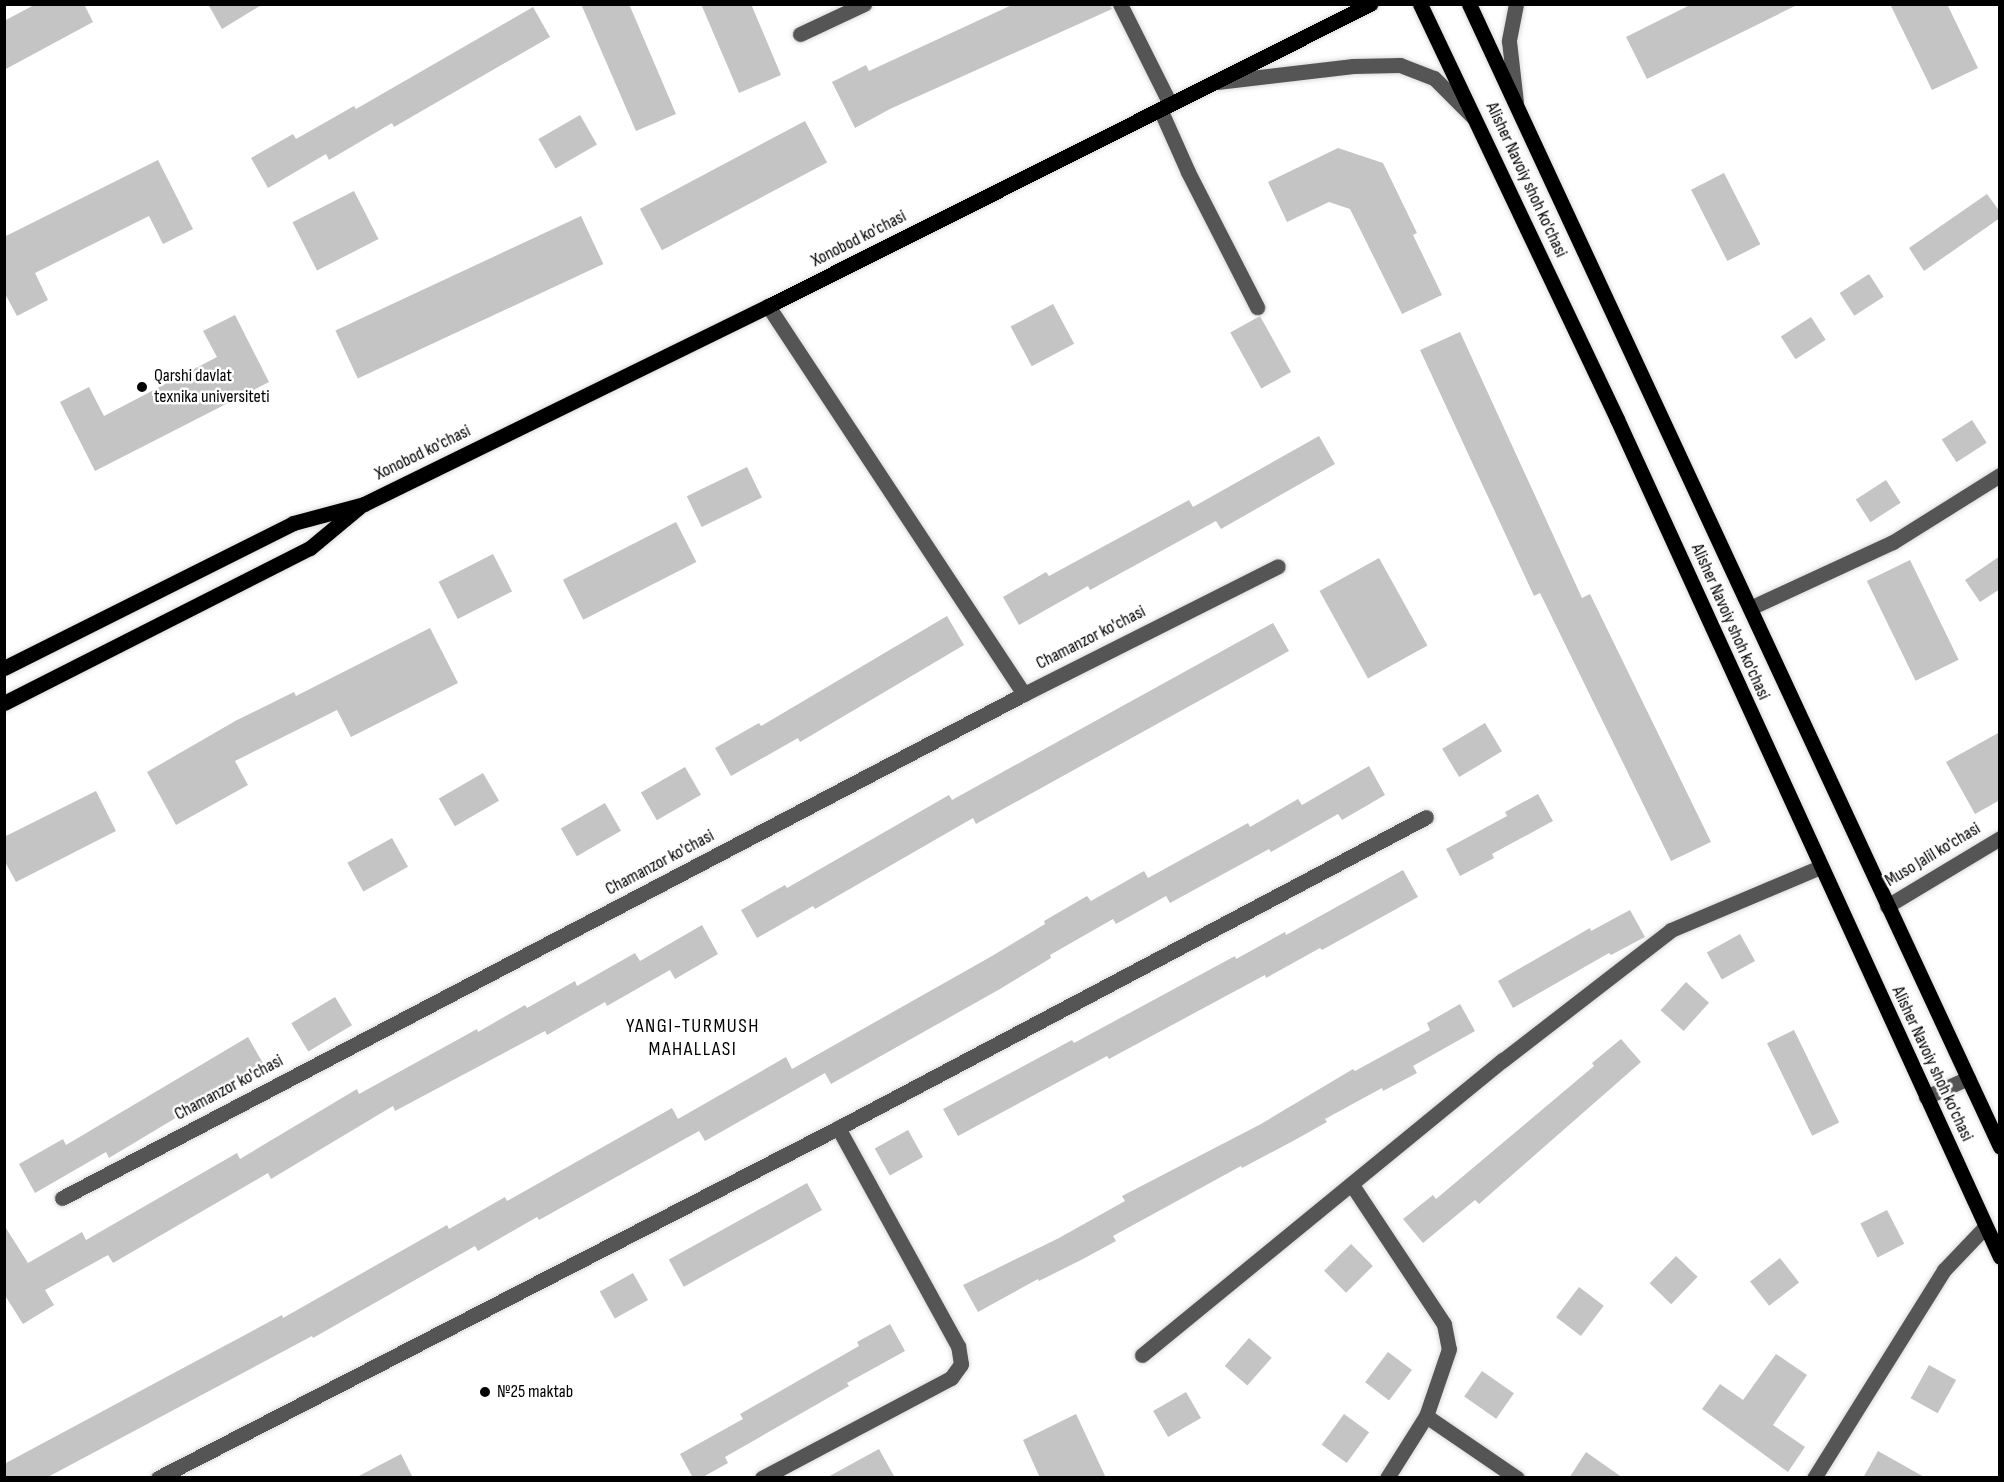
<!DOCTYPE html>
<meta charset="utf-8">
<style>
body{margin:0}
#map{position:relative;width:2004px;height:1482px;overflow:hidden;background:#fff;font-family:"Sofia Sans Condensed",sans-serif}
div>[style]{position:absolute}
.building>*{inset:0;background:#c4c4c4;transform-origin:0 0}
.roads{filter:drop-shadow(0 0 2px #dbdbdb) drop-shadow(0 0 2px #dbdbdb)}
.minor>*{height:15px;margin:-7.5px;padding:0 7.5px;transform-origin:7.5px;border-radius:7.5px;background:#555}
.major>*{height:15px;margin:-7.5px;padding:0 7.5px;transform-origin:7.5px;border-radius:7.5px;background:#000}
.dots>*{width:16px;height:16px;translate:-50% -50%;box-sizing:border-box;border:3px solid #fff;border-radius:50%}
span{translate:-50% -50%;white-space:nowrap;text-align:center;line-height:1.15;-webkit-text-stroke:5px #fff;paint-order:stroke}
.street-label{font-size:18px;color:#000}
.poi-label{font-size:18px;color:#000}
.left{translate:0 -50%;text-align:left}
.neighbourhood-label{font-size:20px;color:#000;letter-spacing:1.5px}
.frame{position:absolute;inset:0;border:6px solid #000;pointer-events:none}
</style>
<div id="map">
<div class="building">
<i style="clip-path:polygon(36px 4px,84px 4px,93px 22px,4px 70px,4px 21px)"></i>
<i style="clip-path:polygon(208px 4px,263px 4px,222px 29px)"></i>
<i style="clip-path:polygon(581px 4px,629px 4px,676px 114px,636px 131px)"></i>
<i style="clip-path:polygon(701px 4px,751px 4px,781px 75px,739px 93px)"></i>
<i style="clip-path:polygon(1014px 4px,1110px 4px,1112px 9px,890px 109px,855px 128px,832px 82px,866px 65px,869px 71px)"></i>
<i style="clip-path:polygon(1692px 4px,1799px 4px,1647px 79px,1626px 37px)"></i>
<i style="clip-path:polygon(1890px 4px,1947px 4px,1978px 68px,1932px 90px)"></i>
<i style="clip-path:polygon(533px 7px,550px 37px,394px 127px,392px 123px,329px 160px,326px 154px,268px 188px,251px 158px,293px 134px,296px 139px,354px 106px,356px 109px)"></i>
<i style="left:580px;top:115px;width:34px;height:48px;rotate:60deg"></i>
<i style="left:805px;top:121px;width:47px;height:187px;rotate:62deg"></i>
<i style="clip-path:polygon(1338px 148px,1383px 163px,1417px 233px,1413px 235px,1442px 295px,1402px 314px,1350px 209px,1329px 202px,1287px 222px,1268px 182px)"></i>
<i style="clip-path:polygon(158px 160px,193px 229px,163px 244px,149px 216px,35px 273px,48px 300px,17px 316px,4px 292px,4px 237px)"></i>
<i style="left:1724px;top:173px;width:80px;height:37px;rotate:63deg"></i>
<i style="left:354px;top:191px;width:54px;height:69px;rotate:63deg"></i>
<i style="clip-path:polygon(1987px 194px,2000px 212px,2000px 218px,1924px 271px,1909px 248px)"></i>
<i style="left:581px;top:216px;width:53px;height:271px;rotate:65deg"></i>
<i style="left:1869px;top:274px;width:27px;height:35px;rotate:57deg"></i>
<i style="left:1053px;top:304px;width:45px;height:48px;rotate:62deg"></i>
<i style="clip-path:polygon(235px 315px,269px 382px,95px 471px,60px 402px,89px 387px,104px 416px,217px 357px,203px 331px)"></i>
<i style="left:1260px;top:316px;width:64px;height:34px;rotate:61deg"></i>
<i style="left:1811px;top:317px;width:27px;height:36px;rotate:57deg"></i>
<i style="clip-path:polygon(1460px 332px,1582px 598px,1590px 594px,1711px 842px,1671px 861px,1540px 593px,1534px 596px,1420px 350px)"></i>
<i style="left:1972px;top:420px;width:27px;height:36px;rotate:57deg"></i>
<i style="clip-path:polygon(1319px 436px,1335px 464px,1221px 529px,1216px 521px,1090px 590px,1088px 586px,1019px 625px,1003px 597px,1046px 572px,1049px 576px,1189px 500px,1193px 507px)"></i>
<i style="left:747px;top:467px;width:34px;height:67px;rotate:64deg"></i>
<i style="left:1886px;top:480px;width:27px;height:36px;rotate:57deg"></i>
<i style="left:676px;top:522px;width:45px;height:127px;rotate:63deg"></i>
<i style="left:493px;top:554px;width:42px;height:61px;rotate:63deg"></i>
<i style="clip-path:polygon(2000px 556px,2000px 589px,1980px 602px,1965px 580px)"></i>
<i style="left:1379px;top:558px;width:100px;height:68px;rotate:61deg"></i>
<i style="left:1910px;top:560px;width:111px;height:48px;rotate:64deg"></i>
<i style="clip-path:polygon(947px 616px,964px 645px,800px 742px,798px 738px,731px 776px,715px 748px,759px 723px,761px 726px)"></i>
<i style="clip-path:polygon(1273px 623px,1289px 651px,976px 824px,973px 818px,815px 909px,813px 906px,757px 938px,741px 910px,785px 885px,787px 888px,949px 795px,952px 800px)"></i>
<i style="clip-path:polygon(430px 628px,458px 683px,351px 737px,337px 710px,235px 761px,248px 785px,176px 825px,147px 772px,237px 720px,294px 692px,296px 696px)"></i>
<i style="left:1485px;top:723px;width:33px;height:50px;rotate:59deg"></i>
<i style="clip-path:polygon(2000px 732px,2000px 800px,1975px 814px,1946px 762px)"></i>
<i style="clip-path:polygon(1369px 766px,1385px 795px,1342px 820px,1338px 814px,1271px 852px,1269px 849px,1170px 903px,1166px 896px,1116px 924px,1113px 919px,1050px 955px,1051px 958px,1000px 989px,831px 1084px,825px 1073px,705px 1141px,699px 1131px,539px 1220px,537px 1217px,478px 1251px,475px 1246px,313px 1338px,312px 1336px,46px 1478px,4px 1478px,4px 1464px,282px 1315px,283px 1318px,447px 1225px,449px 1229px,505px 1197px,507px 1201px,672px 1108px,678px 1119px,786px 1057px,792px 1069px,992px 956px,1045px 924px,1044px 921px,1087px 896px,1091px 901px,1144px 871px,1148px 878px,1248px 823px,1250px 827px,1298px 799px,1302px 805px)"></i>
<i style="left:685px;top:767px;width:32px;height:51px;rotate:60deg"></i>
<i style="left:483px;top:773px;width:32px;height:51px;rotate:60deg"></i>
<i style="clip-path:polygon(96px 791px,116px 831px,16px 882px,4px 860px,4px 837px)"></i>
<i style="clip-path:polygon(1538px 794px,1553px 821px,1492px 854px,1494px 858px,1460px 876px,1446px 849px,1507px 816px,1505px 812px)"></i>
<i style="left:605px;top:803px;width:32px;height:51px;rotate:60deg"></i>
<i style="left:392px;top:838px;width:33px;height:51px;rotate:61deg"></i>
<i style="clip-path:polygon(1403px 870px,1418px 897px,1322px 950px,1320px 948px,1266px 978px,1265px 975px,1109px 1059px,1107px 1056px,958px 1136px,943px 1109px,1072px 1040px,1074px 1043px,1235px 956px,1236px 959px,1285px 932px,1286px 935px)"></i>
<i style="clip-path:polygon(1630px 910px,1645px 937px,1611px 955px,1609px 953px,1513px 1008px,1498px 981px,1590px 928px,1591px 931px)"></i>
<i style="clip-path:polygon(702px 925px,718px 954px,675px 979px,670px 970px,607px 1006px,605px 1002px,547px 1035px,545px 1031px,395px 1111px,393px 1106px,271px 1179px,268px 1173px,113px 1263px,108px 1255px,45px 1290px,54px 1305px,23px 1324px,4px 1294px,4px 1225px,28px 1263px,82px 1232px,86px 1240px,237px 1153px,240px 1159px,357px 1089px,359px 1094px,477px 1029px,478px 1032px,525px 1005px,527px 1008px,575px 981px,577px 986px,635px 953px,640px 961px)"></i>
<i style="left:1740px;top:934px;width:31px;height:38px;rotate:61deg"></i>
<i style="left:1686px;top:982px;width:31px;height:38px;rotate:42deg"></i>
<i style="left:335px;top:997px;width:33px;height:51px;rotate:59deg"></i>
<i style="clip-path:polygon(1460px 1004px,1475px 1031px,1413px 1066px,1417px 1073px,1383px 1091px,1382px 1088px,1325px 1119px,1327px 1122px,1293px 1141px,1242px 1168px,1241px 1166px,1113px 1236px,1116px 1241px,1083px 1259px,1039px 1281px,1038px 1279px,978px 1312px,963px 1285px,1059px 1238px,1125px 1201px,1122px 1196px,1261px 1124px,1353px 1069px,1355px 1071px,1430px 1030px,1427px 1023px)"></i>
<i style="left:1794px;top:1030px;width:103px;height:30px;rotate:64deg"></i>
<i style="clip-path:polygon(248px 1037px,264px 1065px,109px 1158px,106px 1152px,35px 1193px,19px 1164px,63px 1139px,66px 1145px)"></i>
<i style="clip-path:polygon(1621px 1039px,1641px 1062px,1479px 1204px,1475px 1200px,1423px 1243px,1403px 1219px,1433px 1195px,1436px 1199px,1594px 1066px,1592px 1063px)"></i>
<i style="left:908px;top:1130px;width:31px;height:38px;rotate:61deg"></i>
<i style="left:807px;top:1183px;width:31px;height:158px;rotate:61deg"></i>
<i style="left:1887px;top:1210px;width:38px;height:30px;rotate:63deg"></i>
<i style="left:1351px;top:1244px;width:31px;height:38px;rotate:45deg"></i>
<i style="left:1676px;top:1256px;width:30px;height:38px;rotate:44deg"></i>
<i style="left:1780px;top:1258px;width:31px;height:38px;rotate:52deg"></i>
<i style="left:633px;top:1273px;width:31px;height:38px;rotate:61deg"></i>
<i style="left:1579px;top:1287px;width:31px;height:38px;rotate:37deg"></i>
<i style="clip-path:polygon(890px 1324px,905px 1351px,847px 1383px,849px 1386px,725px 1457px,728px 1463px,701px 1478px,693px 1478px,680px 1454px,743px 1419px,740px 1414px,859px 1346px,857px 1342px)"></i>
<i style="left:1249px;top:1338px;width:30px;height:37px;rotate:41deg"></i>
<i style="left:1388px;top:1352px;width:30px;height:38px;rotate:37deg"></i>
<i style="clip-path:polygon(1776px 1354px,1807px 1375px,1773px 1425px,1805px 1447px,1788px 1472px,1702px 1409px,1720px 1384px,1743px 1400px)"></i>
<i style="left:1929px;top:1365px;width:31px;height:38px;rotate:29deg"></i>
<i style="left:1482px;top:1371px;width:39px;height:31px;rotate:35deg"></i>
<i style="left:1186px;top:1392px;width:30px;height:38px;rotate:60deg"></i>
<i style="clip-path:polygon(1076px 1414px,1106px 1478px,1040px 1478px,1023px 1440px)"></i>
<i style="left:1344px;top:1414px;width:31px;height:38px;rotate:36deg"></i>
<i style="clip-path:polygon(879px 1449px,895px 1478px,826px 1478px)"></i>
<i style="clip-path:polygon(1878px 1451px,1926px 1478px,1863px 1478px)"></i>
<i style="clip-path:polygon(1586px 1452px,1623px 1478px,1569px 1478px)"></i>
<i style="clip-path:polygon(401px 1454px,413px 1478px,355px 1478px)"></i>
</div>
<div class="roads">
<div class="minor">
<i style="left:1120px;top:4px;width:112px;rotate:63.4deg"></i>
<i style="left:1516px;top:4px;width:38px;rotate:101deg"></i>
<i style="left:1509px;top:41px;width:61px;rotate:83.5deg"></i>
<i style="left:800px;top:34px;width:71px;rotate:-25.1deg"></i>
<i style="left:1217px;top:82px;width:137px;rotate:-6.7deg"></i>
<i style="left:1353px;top:66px;width:47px;rotate:-1.2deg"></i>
<i style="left:1400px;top:65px;width:36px;rotate:21deg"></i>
<i style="left:1434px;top:78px;width:55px;rotate:45deg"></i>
<i style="left:1160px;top:109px;width:69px;rotate:66deg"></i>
<i style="left:1188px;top:172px;width:152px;rotate:62.9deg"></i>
<i style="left:768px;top:306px;width:465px;rotate:56.6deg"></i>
<i style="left:1750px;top:608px;width:157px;rotate:-24.8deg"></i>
<i style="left:1893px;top:542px;width:126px;rotate:-32.1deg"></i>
<i style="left:1887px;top:906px;width:132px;rotate:-31deg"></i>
<i style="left:1926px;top:1097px;width:46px;rotate:-24.3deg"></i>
<i style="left:1352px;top:1185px;width:167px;rotate:56.5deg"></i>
<i style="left:1444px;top:1324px;width:25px;rotate:79deg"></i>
<i style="left:1449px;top:1349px;width:71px;rotate:108.9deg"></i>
<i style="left:1426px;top:1416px;width:73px;rotate:122.2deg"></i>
<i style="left:62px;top:1198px;width:1086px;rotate:-27.65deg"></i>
<i style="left:1024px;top:694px;width:284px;rotate:-26.7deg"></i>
<i style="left:1142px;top:1355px;width:466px;rotate:-39.3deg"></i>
<i style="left:1503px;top:1060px;width:212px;rotate:-37.7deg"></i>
<i style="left:1671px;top:930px;width:162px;rotate:-22.9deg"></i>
<i style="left:1426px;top:1416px;width:110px;rotate:34.3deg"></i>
<i style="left:158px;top:1478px;width:765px;rotate:-27.24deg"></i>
<i style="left:838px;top:1128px;width:665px;rotate:-27.87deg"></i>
<i style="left:762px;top:1478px;width:214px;rotate:-27.9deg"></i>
<i style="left:951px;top:1378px;width:17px;rotate:-54deg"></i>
<i style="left:961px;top:1364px;width:18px;rotate:-99deg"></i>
<i style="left:958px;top:1346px;width:249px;rotate:-118.8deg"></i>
<i style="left:1814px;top:1478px;width:245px;rotate:-58deg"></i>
<i style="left:1944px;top:1270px;width:59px;rotate:-46.4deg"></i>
</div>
<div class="major">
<i style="left:1420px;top:4px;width:459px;rotate:64.6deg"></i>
<i style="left:1617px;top:419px;width:921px;rotate:65.44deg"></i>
<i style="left:1469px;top:4px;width:1260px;rotate:65.08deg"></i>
<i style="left:4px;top:668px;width:323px;rotate:-26.6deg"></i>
<i style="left:293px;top:523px;width:73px;rotate:-15deg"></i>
<i style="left:364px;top:504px;width:450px;rotate:-26.1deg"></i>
<i style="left:768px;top:306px;width:674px;rotate:-26.64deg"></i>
<i style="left:4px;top:703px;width:343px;rotate:-26.9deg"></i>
<i style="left:310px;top:548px;width:64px;rotate:-39.9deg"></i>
</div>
</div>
<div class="dots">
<i style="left:142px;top:387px;background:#000"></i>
<i style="left:485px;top:1392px;background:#000"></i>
</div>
<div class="street-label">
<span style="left:1526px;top:180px;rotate:65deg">Alisher Navoiy shoh ko'chasi</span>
<span style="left:859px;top:239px;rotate:-27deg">Xonobod ko'chasi</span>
<span style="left:423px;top:453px;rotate:-26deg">Xonobod ko'chasi</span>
<span style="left:1730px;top:622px;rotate:66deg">Alisher Navoiy shoh ko'chasi</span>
<span style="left:1091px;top:638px;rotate:-27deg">Chamanzor ko'chasi</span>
<span style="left:1933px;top:855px;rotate:-31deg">Muso Jalil ko'chasi</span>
<span style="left:660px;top:863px;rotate:-28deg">Chamanzor ko'chasi</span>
<span style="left:1932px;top:1064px;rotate:65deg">Alisher Navoiy shoh ko'chasi</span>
<span style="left:229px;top:1088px;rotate:-28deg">Chamanzor ko'chasi</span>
</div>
<div class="poi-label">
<span class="left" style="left:154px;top:387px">Qarshi davlat<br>texnika universiteti</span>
<span class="left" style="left:497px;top:1392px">№25 maktab</span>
</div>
<div class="neighbourhood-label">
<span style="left:693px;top:1038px">YANGI-TURMUSH<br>MAHALLASI</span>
</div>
<div class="frame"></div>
</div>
